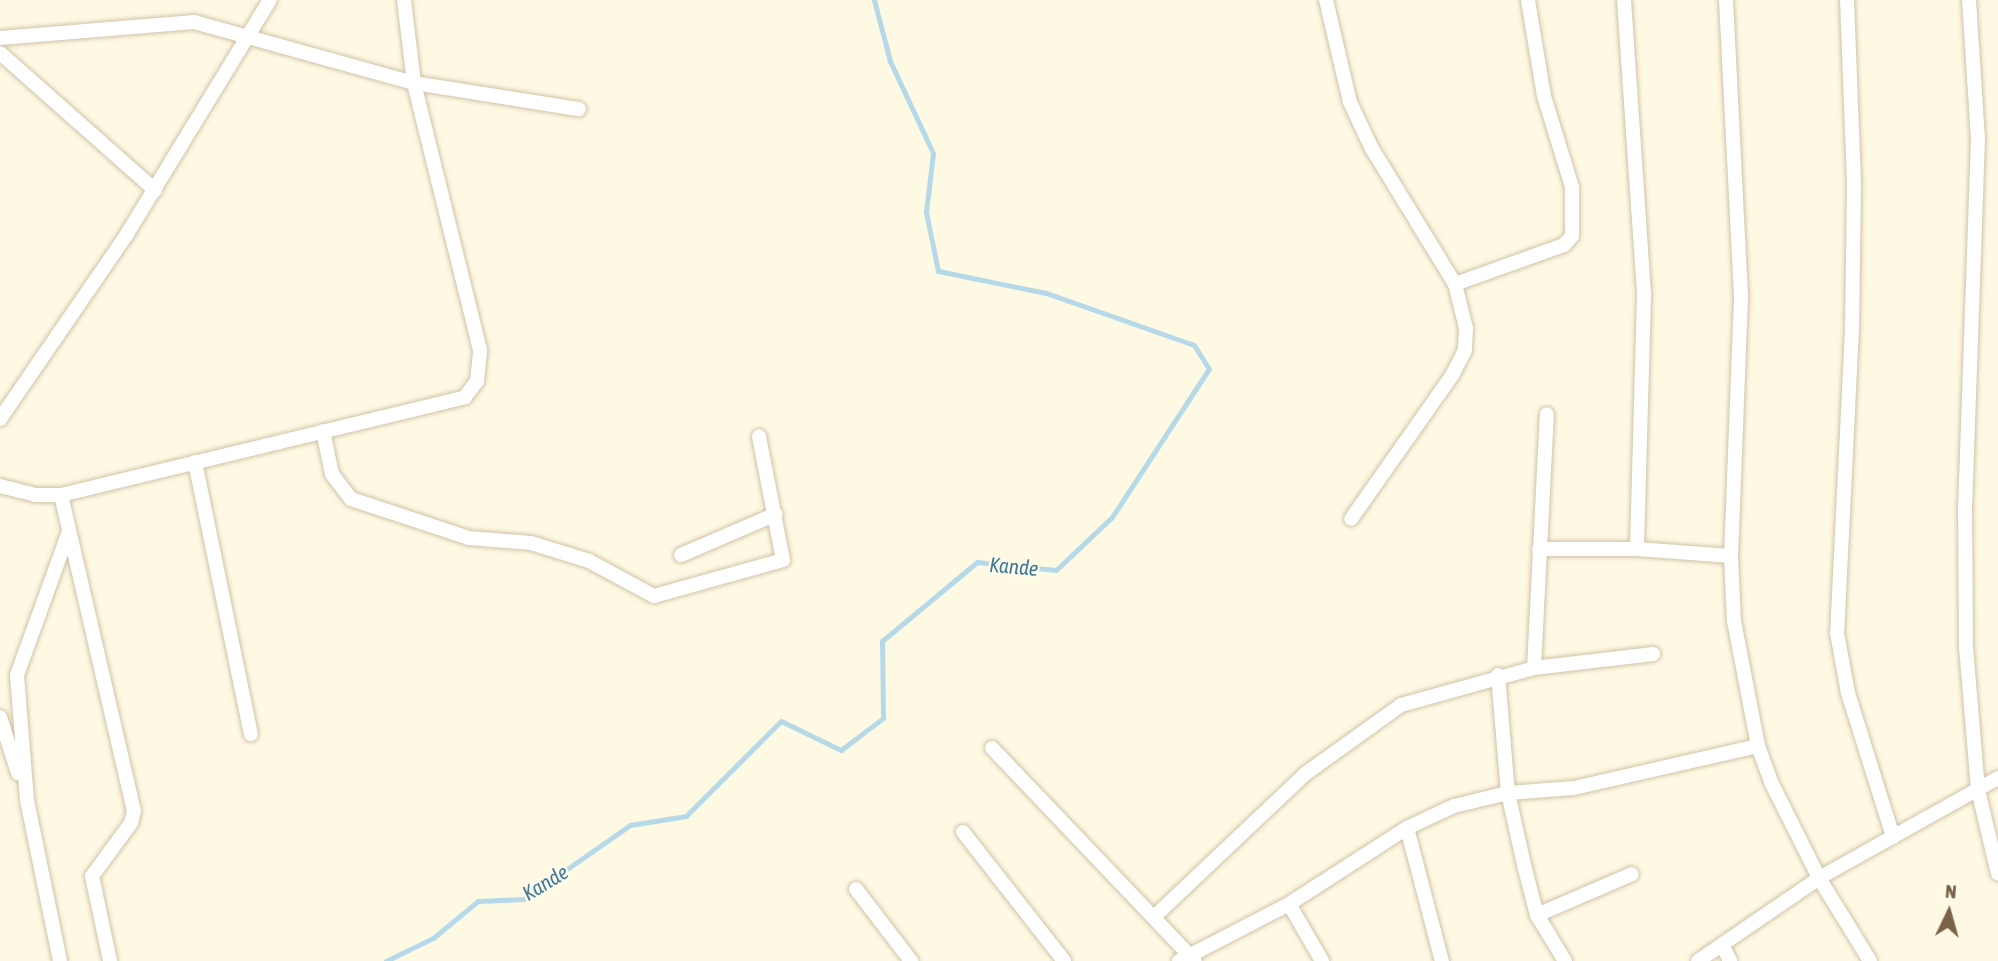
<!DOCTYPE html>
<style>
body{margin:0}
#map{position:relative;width:1998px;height:961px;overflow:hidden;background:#fef9e3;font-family:"Asap Condensed",sans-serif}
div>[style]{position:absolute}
.stream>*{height:5px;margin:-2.5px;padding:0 2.5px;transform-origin:2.5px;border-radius:2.5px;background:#b6d9ea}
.roads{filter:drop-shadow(0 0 2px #d1c2a8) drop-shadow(0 0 2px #d1c2a8)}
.minor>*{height:14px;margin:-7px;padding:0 7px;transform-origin:7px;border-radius:7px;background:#fff}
span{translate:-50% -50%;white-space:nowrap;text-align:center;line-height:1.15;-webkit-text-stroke:5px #fffbec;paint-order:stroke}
.water-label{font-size:21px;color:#407997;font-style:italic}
.north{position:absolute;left:1914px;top:877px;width:70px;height:70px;-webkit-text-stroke:5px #fffbec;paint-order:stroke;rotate:5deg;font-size:19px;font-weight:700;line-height:28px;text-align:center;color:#7a6246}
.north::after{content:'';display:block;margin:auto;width:24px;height:32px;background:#7a6246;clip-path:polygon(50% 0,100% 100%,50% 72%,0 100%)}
</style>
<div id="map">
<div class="stream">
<i style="left:386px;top:961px;width:52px;rotate:-26.1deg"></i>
<i style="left:433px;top:938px;width:58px;rotate:-39.4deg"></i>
<i style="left:478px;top:901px;width:46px;rotate:-2.5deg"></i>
<i style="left:524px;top:899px;width:129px;rotate:-34.9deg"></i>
<i style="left:630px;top:825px;width:57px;rotate:-9.1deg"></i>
<i style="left:686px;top:816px;width:134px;rotate:-45deg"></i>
<i style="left:781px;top:721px;width:67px;rotate:25.8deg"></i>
<i style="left:841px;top:750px;width:53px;rotate:-37.3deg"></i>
<i style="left:883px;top:718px;width:77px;rotate:-90.7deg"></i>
<i style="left:882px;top:641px;width:124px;rotate:-39.7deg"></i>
<i style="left:977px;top:562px;width:79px;rotate:5.8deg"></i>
<i style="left:1056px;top:570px;width:77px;rotate:-43.4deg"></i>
<i style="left:1112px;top:517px;width:177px;rotate:-56.8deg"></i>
<i style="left:1209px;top:369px;width:28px;rotate:-122deg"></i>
<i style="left:1194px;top:345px;width:157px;rotate:-160.6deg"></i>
<i style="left:1046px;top:293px;width:110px;rotate:-168.5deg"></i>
<i style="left:938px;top:271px;width:60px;rotate:-101.5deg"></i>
<i style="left:926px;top:212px;width:59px;rotate:-83.2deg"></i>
<i style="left:933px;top:153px;width:102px;rotate:-115.1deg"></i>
<i style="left:890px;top:61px;width:63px;rotate:-104.7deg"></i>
</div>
<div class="roads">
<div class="minor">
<i style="left:1326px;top:0;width:105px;rotate:76.8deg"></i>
<i style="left:1350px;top:102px;width:50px;rotate:65deg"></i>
<i style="left:1371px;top:147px;width:161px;rotate:58.5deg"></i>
<i style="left:1455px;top:284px;width:45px;rotate:76deg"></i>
<i style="left:1466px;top:328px;width:22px;rotate:93deg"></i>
<i style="left:1465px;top:350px;width:27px;rotate:117deg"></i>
<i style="left:1453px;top:374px;width:177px;rotate:125.1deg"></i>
<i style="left:1624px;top:0;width:297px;rotate:86.1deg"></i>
<i style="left:1644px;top:296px;width:253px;rotate:91.6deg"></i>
<i style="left:1726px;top:0;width:297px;rotate:87.1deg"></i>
<i style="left:1741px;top:297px;width:259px;rotate:92.2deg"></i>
<i style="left:1731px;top:556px;width:65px;rotate:87.4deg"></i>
<i style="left:1734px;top:621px;width:127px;rotate:79.1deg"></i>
<i style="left:1758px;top:746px;width:38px;rotate:70deg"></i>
<i style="left:1771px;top:782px;width:107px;rotate:63.4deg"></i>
<i style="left:1819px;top:878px;width:97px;rotate:58.4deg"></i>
<i style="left:1847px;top:0;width:185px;rotate:87.8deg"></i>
<i style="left:1854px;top:185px;width:144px;rotate:90.8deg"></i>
<i style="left:1852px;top:329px;width:304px;rotate:92.8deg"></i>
<i style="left:1837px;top:633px;width:61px;rotate:79.6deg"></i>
<i style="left:1848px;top:693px;width:151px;rotate:72.6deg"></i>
<i style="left:1969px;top:0;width:138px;rotate:86.3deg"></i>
<i style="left:1978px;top:138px;width:364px;rotate:92deg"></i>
<i style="left:1965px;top:502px;width:145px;rotate:89.6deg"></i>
<i style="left:1966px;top:647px;width:144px;rotate:85.2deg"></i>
<i style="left:1978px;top:790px;width:86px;rotate:76.6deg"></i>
<i style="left:0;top:38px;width:195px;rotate:-4.7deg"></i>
<i style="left:194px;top:22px;width:228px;rotate:15.5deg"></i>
<i style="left:414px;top:83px;width:167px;rotate:9deg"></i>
<i style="left:0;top:53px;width:207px;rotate:41.5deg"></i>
<i style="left:1455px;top:284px;width:116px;rotate:-19.7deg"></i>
<i style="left:1564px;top:245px;width:12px;rotate:-48deg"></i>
<i style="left:1572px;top:236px;width:49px;rotate:-90deg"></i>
<i style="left:1572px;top:187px;width:95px;rotate:-107.1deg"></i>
<i style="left:1544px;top:96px;width:97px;rotate:-99.5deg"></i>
<i style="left:0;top:419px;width:224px;rotate:-55.5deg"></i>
<i style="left:127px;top:234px;width:274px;rotate:-58.6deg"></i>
<i style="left:323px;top:431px;width:44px;rotate:78.2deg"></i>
<i style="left:332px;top:474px;width:31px;rotate:53deg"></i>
<i style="left:351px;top:499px;width:124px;rotate:18.3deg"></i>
<i style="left:469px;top:538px;width:62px;rotate:4.6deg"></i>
<i style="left:531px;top:543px;width:61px;rotate:17.2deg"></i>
<i style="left:589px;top:561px;width:74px;rotate:28.3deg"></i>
<i style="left:654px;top:596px;width:134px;rotate:-15.6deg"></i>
<i style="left:783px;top:560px;width:126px;rotate:-101deg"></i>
<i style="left:195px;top:462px;width:278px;rotate:78.4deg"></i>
<i style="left:0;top:486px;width:36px;rotate:14deg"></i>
<i style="left:35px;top:495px;width:26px"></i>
<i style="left:61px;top:495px;width:416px;rotate:-13.6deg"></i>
<i style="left:465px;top:397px;width:20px;rotate:-53deg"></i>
<i style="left:477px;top:381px;width:31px;rotate:-84deg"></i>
<i style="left:480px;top:350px;width:275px;rotate:-103.9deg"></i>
<i style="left:414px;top:83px;width:84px;rotate:-96.9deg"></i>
<i style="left:61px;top:495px;width:324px;rotate:77deg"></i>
<i style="left:134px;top:811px;width:12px;rotate:104deg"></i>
<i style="left:131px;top:823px;width:66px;rotate:126.3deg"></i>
<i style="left:92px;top:876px;width:87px;rotate:78deg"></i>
<i style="left:1539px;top:549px;width:98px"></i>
<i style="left:1637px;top:549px;width:94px;rotate:4.3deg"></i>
<i style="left:681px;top:555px;width:103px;rotate:-23.3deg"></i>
<i style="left:1534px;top:668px;width:254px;rotate:-87.1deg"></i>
<i style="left:1498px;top:675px;width:118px;rotate:85.2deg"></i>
<i style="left:1508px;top:793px;width:78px;rotate:77.4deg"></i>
<i style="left:1525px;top:869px;width:48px;rotate:75.4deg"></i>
<i style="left:1537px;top:915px;width:54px;rotate:58.7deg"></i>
<i style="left:0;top:717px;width:59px;rotate:72.2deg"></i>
<i style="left:992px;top:748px;width:294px;rotate:46.4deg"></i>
<i style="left:1407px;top:828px;width:138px;rotate:75.3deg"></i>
<i style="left:963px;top:832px;width:164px;rotate:51.9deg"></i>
<i style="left:856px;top:889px;width:91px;rotate:52.6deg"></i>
<i style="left:1289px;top:904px;width:66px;rotate:59.9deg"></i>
<i style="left:1537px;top:915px;width:103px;rotate:-23.3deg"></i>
<i style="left:1155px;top:916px;width:207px;rotate:-43.4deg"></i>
<i style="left:1305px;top:774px;width:118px;rotate:-35.7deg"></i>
<i style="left:1401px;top:705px;width:138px;rotate:-15.5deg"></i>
<i style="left:1534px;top:668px;width:120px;rotate:-6.7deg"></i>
<i style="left:1722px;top:945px;width:18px;rotate:63deg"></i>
<i style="left:60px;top:961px;width:164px;rotate:-101.6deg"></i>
<i style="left:27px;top:800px;width:125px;rotate:-94.6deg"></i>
<i style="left:17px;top:675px;width:153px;rotate:-70.1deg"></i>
<i style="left:1179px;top:961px;width:124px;rotate:-27.4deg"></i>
<i style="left:1289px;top:904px;width:140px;rotate:-32.8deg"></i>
<i style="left:1407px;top:828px;width:52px;rotate:-25.1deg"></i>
<i style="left:1454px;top:806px;width:56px;rotate:-13.5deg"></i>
<i style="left:1508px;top:793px;width:66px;rotate:-4.3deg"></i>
<i style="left:1574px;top:788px;width:189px;rotate:-12.9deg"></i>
<i style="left:1698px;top:961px;width:147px;rotate:-34.4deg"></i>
<i style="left:1819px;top:878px;width:205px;rotate:-29.2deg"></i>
</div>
</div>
<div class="water-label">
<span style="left:1014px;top:566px;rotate:5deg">Kande</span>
<span style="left:545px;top:882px;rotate:-31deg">Kande</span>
</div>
<div class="north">N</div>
</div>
